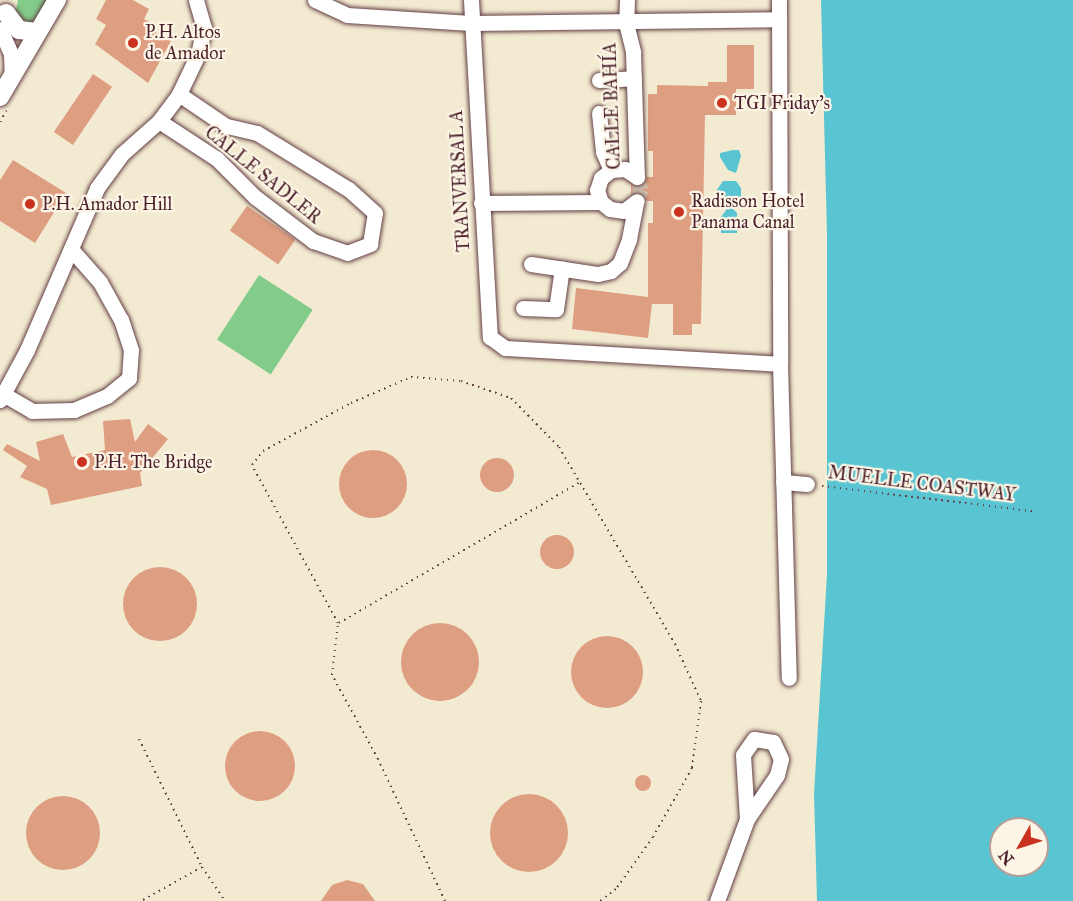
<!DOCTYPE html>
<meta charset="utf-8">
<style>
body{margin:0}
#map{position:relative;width:1073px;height:901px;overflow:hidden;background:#f3ebd1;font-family:"IM FELL Great Primer",serif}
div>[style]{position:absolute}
.green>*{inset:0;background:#83cb88;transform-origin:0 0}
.water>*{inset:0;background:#59c5d2}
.building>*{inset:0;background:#de9e81;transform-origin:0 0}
.round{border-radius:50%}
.minor-tunnel>*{height:15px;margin-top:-7.5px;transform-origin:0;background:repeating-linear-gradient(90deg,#d1c2b0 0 15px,transparent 0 23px)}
.path>*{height:2px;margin-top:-1px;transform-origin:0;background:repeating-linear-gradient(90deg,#633e44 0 1.5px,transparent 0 6px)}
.roads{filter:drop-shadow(0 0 2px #633e44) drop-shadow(0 0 2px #633e44)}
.minor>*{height:15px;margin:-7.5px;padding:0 7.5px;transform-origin:7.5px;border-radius:7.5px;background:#fff}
.major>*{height:18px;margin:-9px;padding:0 9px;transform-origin:9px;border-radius:9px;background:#fff}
.dots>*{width:16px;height:16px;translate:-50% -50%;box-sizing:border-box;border:3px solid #fcf5e5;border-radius:50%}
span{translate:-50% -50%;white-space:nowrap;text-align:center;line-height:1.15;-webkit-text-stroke:4.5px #fcf5e5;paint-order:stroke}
.poi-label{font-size:18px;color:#4a1f2b}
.left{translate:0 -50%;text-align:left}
.street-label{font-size:18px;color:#4a1f2b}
.north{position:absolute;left:989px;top:817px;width:60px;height:60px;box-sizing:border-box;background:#fcf5e5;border:2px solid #b59f9b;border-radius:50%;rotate:231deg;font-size:16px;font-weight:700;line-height:24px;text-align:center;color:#4a1f2b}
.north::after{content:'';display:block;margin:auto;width:21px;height:27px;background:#c8321e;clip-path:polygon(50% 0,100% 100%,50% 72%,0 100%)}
</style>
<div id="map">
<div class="green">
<i style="clip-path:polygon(18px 0,48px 0,33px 26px,15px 14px)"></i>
<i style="left:259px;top:275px;width:64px;height:77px;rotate:33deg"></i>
</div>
<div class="water">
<i style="clip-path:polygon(evenodd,821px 0,1073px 0,1073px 901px,817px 901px,814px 794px,827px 574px,827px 235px,821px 0,1001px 829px,1037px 829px,1037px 865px,1001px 865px,1001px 829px)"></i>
<i style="clip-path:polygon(733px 150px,739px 150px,741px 156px,736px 173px,728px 170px,720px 157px,720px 153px)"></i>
<i style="clip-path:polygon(723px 181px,736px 181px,741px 188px,741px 199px,730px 206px,737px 213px,737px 233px,721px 233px,721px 217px,729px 206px,716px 191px)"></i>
</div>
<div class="building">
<i style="clip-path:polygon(106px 0,133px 0,149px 9px,144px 19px,153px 24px,150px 29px,171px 41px,148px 83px,95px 44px,106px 25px,96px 19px)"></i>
<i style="clip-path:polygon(727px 45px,754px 45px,754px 89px,736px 89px,736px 115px,705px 115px,701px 324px,692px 324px,692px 335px,673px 335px,673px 304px,652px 304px,648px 338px,572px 329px,576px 288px,648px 297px,648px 223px,653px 223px,653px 201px,647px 201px,640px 192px,631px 194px,631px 185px,641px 186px,647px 177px,653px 177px,653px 151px,648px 151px,648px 94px,657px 94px,657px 85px,708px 86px,708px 82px,727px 82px)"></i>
<i style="left:93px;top:74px;width:23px;height:70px;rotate:34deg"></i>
<i style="clip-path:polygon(13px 160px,66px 193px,35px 243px,0 221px,0 180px)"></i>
<i style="left:247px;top:206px;width:59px;height:30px;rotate:35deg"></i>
<i style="clip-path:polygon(130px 419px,135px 442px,148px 424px,168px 439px,140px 473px,142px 486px,51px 505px,47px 489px,20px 477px,27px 466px,3px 450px,7px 444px,40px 461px,36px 442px,63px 434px,72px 457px,105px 450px,103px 421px)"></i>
<i class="round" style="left:339px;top:450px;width:68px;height:68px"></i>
<i class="round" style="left:480px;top:458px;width:34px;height:34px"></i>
<i class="round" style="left:540px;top:535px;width:34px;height:34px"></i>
<i class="round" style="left:123px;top:567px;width:74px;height:74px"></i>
<i class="round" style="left:401px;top:623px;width:78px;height:78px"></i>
<i class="round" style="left:571px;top:636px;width:72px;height:72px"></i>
<i class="round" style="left:225px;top:731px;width:70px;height:70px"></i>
<i class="round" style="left:635px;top:775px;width:16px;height:16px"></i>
<i class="round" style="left:490px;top:794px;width:78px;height:78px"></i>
<i class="round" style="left:26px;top:796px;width:74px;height:74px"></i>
<i style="clip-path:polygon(347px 880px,363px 884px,375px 901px,321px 901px,332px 885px)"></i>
</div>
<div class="minor-tunnel">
<i style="left:637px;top:177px;width:13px;rotate:72deg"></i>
<i style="left:641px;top:189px;width:13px;rotate:108deg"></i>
</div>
<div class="path">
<i style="left:0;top:122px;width:13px;rotate:-61deg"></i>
<i style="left:822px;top:486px;width:212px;rotate:6.8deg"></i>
<i style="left:339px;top:623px;width:279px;rotate:-30.3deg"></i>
<i style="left:139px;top:739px;width:143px;rotate:63.8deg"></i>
<i style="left:202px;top:867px;width:70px;rotate:150.9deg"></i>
<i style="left:202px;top:867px;width:41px;rotate:55.9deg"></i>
<i style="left:445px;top:901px;width:157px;rotate:-115.3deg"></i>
<i style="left:378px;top:759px;width:96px;rotate:-118.7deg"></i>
<i style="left:332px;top:675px;width:52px;rotate:-83.4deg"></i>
<i style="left:338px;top:623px;width:180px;rotate:-118.6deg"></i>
<i style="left:252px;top:465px;width:18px;rotate:-52deg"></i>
<i style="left:263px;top:451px;width:100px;rotate:-28.6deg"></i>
<i style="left:351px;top:403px;width:65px;rotate:-23.4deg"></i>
<i style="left:411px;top:377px;width:50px;rotate:4.6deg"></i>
<i style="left:461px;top:381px;width:53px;rotate:18.8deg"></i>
<i style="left:511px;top:398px;width:69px;rotate:45.6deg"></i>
<i style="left:559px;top:447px;width:229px;rotate:59.5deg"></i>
<i style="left:675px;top:644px;width:63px;rotate:65.5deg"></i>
<i style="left:701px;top:701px;width:68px;rotate:97.7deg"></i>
<i style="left:692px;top:768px;width:79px;rotate:119.5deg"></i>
<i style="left:653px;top:837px;width:64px;rotate:125.4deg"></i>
<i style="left:616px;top:889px;width:20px;rotate:143deg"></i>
</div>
<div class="roads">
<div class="minor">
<i style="left:315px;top:0;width:35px;rotate:25deg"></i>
<i style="left:347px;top:15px;width:124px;rotate:3.7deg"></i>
<i style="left:471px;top:23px;width:308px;rotate:-0.7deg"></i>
<i style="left:471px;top:0;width:338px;rotate:86.8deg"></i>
<i style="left:490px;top:337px;width:19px;rotate:36deg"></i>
<i style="left:505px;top:348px;width:275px;rotate:3.3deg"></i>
<i style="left:627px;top:0;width:23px;rotate:92deg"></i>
<i style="left:626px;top:23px;width:30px;rotate:76deg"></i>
<i style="left:633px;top:52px;width:125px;rotate:88.2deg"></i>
<i style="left:779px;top:0;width:364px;rotate:89.8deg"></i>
<i style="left:780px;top:364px;width:314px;rotate:88.4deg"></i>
<i style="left:0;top:29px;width:27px;rotate:66deg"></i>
<i style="left:11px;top:54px;width:23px;rotate:88deg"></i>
<i style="left:599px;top:80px;width:35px;rotate:-3deg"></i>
<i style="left:599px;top:113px;width:39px;rotate:84deg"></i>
<i style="left:603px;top:152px;width:20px;rotate:66deg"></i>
<i style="left:159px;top:121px;width:69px;rotate:33.2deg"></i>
<i style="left:217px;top:159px;width:54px;rotate:45deg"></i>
<i style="left:255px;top:197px;width:73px;rotate:37.2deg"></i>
<i style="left:313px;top:241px;width:36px;rotate:19deg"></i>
<i style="left:347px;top:253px;width:25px;rotate:-21deg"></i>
<i style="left:370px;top:244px;width:31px;rotate:-81deg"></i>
<i style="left:375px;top:213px;width:36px;rotate:-138deg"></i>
<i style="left:348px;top:189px;width:107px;rotate:-148.4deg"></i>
<i style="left:257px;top:133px;width:32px;rotate:-167deg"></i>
<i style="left:226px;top:126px;width:57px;rotate:-145.8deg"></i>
<i style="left:637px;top:177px;width:14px;rotate:-146deg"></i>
<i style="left:625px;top:169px;width:14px;rotate:176deg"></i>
<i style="left:611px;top:170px;width:13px;rotate:141deg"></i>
<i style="left:601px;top:178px;width:13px;rotate:108deg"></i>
<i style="left:597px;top:190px;width:13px;rotate:72deg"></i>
<i style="left:601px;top:202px;width:11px;rotate:38deg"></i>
<i style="left:610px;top:209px;width:14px;rotate:8deg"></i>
<i style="left:624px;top:211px;width:16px;rotate:-38deg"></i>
<i style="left:481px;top:203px;width:120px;rotate:-0.5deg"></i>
<i style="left:531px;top:264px;width:68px;rotate:8.5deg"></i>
<i style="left:598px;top:274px;width:13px;rotate:-13deg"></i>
<i style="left:611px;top:271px;width:12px;rotate:-42deg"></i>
<i style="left:620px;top:263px;width:26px;rotate:-69deg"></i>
<i style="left:629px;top:239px;width:36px;rotate:-79deg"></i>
<i style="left:523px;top:308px;width:33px;rotate:2deg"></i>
<i style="left:556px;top:309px;width:41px;rotate:-81.7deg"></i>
<i style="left:3px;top:394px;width:34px;rotate:30deg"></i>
<i style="left:32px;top:411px;width:42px;rotate:-1.4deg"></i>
<i style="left:74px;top:410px;width:36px;rotate:-23deg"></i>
<i style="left:107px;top:396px;width:28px;rotate:-39deg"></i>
<i style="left:129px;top:378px;width:28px;rotate:-86deg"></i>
<i style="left:131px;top:350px;width:32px;rotate:-108deg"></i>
<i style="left:121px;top:320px;width:43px;rotate:-118.9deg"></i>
<i style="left:100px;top:282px;width:44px;rotate:-131.3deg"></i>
<i style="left:0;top:400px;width:57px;rotate:-61.6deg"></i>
<i style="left:27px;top:350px;width:176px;rotate:-66.6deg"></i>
<i style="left:97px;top:188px;width:42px;rotate:-53.7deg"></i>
<i style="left:122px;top:154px;width:50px;rotate:-41.7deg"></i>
<i style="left:159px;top:121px;width:34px;rotate:-53deg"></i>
<i style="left:179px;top:94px;width:44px;rotate:-64.6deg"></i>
<i style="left:198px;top:54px;width:27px;rotate:-77deg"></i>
<i style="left:204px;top:28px;width:29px;rotate:-106deg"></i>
<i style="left:783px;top:482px;width:24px;rotate:5deg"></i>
<i style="left:717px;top:901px;width:87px;rotate:-69.9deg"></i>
<i style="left:747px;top:819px;width:53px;rotate:-55.7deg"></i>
<i style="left:777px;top:775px;width:16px;rotate:-76deg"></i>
<i style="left:781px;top:759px;width:19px;rotate:-115deg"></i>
<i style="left:773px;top:742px;width:19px;rotate:-171deg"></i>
<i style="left:754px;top:739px;width:19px;rotate:125deg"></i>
<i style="left:743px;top:755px;width:64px;rotate:86.4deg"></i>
</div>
<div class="major">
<i style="left:6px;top:13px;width:21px;rotate:53deg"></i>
<i style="left:19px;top:30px;width:19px;rotate:6deg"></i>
<i style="left:0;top:97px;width:113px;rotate:-59.6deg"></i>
</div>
</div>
<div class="dots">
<i style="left:133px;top:43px;background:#c8321e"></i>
<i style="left:722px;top:103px;background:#c8321e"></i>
<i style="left:30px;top:204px;background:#c8321e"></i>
<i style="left:679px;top:212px;background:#c8321e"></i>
<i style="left:82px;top:462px;background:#c8321e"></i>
</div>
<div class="poi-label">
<span class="left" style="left:145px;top:43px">P.H. Altos<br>de Amador</span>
<span class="left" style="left:734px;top:103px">TGI Friday's</span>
<span class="left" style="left:691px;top:212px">Radisson Hotel<br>Panama Canal</span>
<span class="left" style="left:42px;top:204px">P.H. Amador Hill</span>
<span class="left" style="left:94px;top:462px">P.H. The Bridge</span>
</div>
<div class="street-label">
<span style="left:612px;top:106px;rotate:-92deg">CALLE BAHÍA</span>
<span style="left:263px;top:175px;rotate:39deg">CALLE SADLER</span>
<span style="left:460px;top:181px;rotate:-93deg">TRANVERSAL A</span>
<span style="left:922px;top:484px;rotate:7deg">MUELLE COASTWAY</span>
</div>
<div class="north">N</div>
</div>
